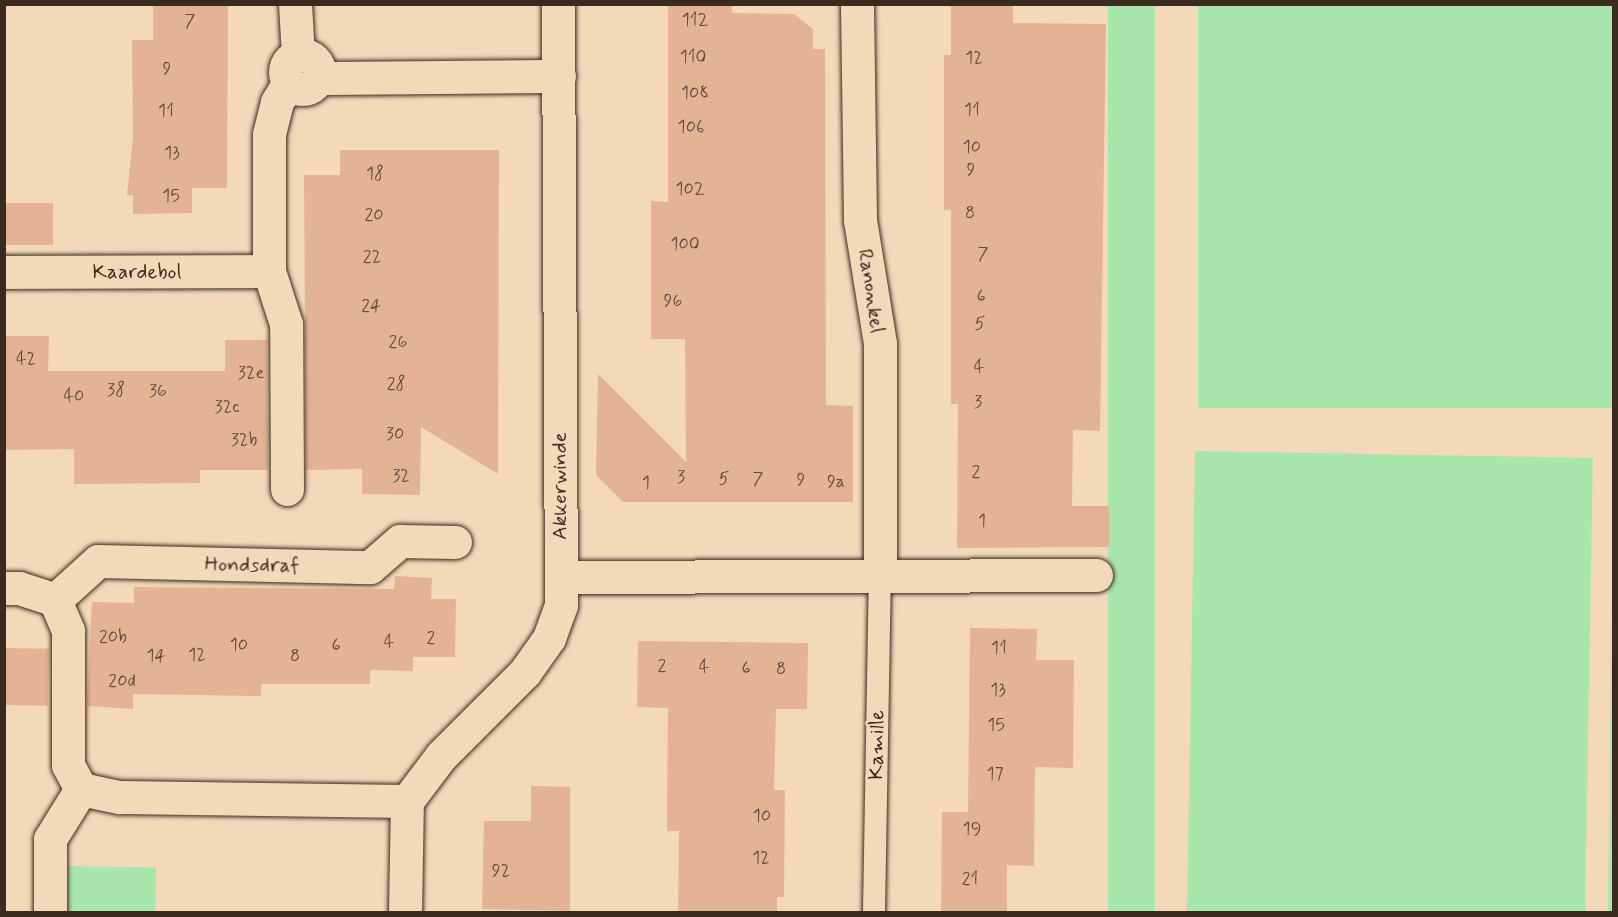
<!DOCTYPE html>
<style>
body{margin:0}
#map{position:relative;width:1618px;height:917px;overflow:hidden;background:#f3d8ba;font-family:Mynerve,sans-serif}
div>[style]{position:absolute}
.green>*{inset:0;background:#a9e6ad;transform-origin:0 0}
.building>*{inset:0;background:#e4b396;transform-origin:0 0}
.roads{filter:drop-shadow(0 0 2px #3b2a1e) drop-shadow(0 0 2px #3b2a1e)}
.service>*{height:22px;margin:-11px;padding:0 11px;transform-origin:11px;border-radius:11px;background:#f3d8ba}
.minor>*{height:33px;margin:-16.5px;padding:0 16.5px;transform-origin:16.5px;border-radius:16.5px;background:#f3d8ba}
.minor>.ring{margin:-16.5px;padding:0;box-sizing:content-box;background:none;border:33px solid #f3d8ba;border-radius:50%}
span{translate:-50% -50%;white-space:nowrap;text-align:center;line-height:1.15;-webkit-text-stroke:5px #f3d8ba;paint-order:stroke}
.number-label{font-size:18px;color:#654c3c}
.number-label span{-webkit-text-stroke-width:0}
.street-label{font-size:21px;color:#3b2a1e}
.frame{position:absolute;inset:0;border:6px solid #3b2a1e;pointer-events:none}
</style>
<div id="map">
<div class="green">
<i style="left:1108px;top:5px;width:47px;height:907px"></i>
<i style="left:1198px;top:5px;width:415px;height:403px"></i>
<i style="left:1195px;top:451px;width:398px;height:461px;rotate:1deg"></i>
<i style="clip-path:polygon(1613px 513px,1614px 912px,1608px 912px)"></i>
<i style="left:65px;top:866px;width:91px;height:46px;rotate:1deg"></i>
</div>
<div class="building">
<i style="clip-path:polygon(153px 4px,228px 4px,227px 188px,192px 188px,192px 213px,133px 214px,133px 195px,127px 195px,133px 137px,132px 40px,153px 40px)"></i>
<i style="clip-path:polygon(668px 4px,732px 4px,732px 13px,794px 14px,813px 29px,813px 49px,825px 49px,826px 405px,853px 406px,853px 502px,623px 502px,596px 475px,598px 374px,686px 462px,685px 339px,651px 339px,651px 201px,668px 202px)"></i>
<i style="clip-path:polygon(951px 4px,1013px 4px,1013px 23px,1106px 24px,1100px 431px,1073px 430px,1072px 506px,1109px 506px,1109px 547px,957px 548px,958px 404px,951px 404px,951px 210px,944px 210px,944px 55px,951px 55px)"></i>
<i style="clip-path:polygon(340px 150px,499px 150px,498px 474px,421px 427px,420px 495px,362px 494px,362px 469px,306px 470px,304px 175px,340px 175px)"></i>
<i style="left:4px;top:203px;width:49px;height:42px"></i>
<i style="clip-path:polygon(4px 336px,49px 336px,48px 371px,225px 371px,225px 340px,267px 340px,268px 470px,200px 470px,200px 483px,74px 484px,74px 449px,4px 450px)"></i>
<i style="clip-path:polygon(395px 576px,432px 578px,431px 599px,456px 599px,455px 657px,413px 657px,413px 671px,370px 670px,370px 684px,261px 684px,261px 696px,133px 694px,133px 709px,87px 706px,92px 602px,134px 603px,134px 587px,394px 589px)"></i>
<i style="clip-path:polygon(970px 628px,1037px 629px,1036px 660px,1074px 660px,1073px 768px,1035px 767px,1034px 866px,1007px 865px,1007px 912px,941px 912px,942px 812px,968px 812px)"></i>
<i style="clip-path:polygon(638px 641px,808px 643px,807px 709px,776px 709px,774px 790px,785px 790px,784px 897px,777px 897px,777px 912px,678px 912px,679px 831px,667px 831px,668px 708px,637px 707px)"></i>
<i style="left:4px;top:648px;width:45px;height:57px;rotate:1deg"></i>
<i style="clip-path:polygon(531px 786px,570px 787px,570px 911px,482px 909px,484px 821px,531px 821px)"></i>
</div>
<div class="roads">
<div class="service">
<i style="left:874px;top:912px;width:334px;rotate:-89deg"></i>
</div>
<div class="minor">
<i style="left:295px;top:4px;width:52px;rotate:86.7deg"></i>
<i style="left:857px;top:4px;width:216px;rotate:89.2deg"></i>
<i style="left:860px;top:220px;width:125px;rotate:80.8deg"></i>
<i style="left:880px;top:343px;width:235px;rotate:90deg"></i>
<i class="ring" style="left:285px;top:55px;width:1px;height:1px"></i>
<i style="left:319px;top:78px;width:240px;rotate:-0.5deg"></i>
<i style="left:4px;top:272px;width:265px;rotate:-0.2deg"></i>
<i style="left:287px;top:489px;width:165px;rotate:-90.3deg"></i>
<i style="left:286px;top:324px;width:56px;rotate:-107.8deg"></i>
<i style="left:269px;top:271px;width:137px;rotate:-90deg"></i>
<i style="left:269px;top:134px;width:33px;rotate:-76deg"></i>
<i style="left:277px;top:102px;width:21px;rotate:-59deg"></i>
<i style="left:561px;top:577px;width:535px;rotate:-0.21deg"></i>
<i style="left:4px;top:588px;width:15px"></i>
<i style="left:19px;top:588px;width:38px;rotate:18deg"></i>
<i style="left:55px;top:600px;width:34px;rotate:67deg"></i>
<i style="left:68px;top:631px;width:134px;rotate:90deg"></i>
<i style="left:68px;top:765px;width:27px;rotate:62deg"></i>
<i style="left:81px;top:789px;width:59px;rotate:121.8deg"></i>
<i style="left:50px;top:839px;width:73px;rotate:90deg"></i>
<i style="left:55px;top:600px;width:58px;rotate:-42.2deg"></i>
<i style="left:98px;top:561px;width:272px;rotate:1.3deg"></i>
<i style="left:370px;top:567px;width:40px;rotate:-41deg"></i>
<i style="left:400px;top:541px;width:55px;rotate:1deg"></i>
<i style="left:81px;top:789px;width:40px;rotate:12deg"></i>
<i style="left:120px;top:797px;width:287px;rotate:0.8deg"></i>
<i style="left:405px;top:912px;width:111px;rotate:-89deg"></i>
<i style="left:407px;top:801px;width:56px;rotate:-52.9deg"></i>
<i style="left:441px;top:756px;width:119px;rotate:-45deg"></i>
<i style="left:525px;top:672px;width:42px;rotate:-54.8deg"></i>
<i style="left:549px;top:638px;width:35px;rotate:-70deg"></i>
<i style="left:561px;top:605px;width:601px;rotate:-90.29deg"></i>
</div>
</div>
<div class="number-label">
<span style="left:695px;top:20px">112</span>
<span style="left:190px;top:21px">7</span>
<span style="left:693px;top:57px">110</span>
<span style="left:974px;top:58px">12</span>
<span style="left:167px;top:69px">9</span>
<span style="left:695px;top:93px">108</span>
<span style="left:972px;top:110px">11</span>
<span style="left:166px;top:111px">11</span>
<span style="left:691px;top:127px">106</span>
<span style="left:972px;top:147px">10</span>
<span style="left:172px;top:153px">13</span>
<span style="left:971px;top:170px">9</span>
<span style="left:375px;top:174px">18</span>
<span style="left:690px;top:189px">102</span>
<span style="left:171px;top:196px">15</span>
<span style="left:970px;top:213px">8</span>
<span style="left:374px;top:215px">20</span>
<span style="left:685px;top:244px">100</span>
<span style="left:983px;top:254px">7</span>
<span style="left:372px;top:257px">22</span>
<span style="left:981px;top:296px">6</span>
<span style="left:673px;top:301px">96</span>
<span style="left:371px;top:306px">24</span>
<span style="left:980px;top:324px">5</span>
<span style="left:398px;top:342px">26</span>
<span style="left:26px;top:359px">42</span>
<span style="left:979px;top:367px">4</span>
<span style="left:251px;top:373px">32e</span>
<span style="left:396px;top:384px">28</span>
<span style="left:116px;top:390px">38</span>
<span style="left:158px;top:391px">36</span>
<span style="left:74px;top:396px">40</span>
<span style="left:978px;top:402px">3</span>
<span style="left:227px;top:407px">32c</span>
<span style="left:395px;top:434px">30</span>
<span style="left:244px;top:440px">32b</span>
<span style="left:976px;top:472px">2</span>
<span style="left:401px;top:476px">32</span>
<span style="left:681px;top:477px">3</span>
<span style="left:724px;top:479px">5</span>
<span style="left:758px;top:479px">7</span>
<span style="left:801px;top:480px">9</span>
<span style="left:836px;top:482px">9a</span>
<span style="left:646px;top:483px">1</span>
<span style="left:982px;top:521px">1</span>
<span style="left:113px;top:637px">20b</span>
<span style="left:431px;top:638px">2</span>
<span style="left:389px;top:642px">4</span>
<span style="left:239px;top:645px">10</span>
<span style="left:336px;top:645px">6</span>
<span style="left:999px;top:648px">11</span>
<span style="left:197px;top:655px">12</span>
<span style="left:156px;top:656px">14</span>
<span style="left:295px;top:656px">8</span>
<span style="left:662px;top:666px">2</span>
<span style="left:704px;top:667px">4</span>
<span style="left:746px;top:668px">6</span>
<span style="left:781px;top:669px">8</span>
<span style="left:122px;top:681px">20d</span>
<span style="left:998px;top:690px">13</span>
<span style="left:996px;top:725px">15</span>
<span style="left:995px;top:774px">17</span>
<span style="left:762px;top:816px">10</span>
<span style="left:972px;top:829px">19</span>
<span style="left:761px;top:858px">12</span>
<span style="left:501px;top:871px">92</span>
<span style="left:970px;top:879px">21</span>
</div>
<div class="street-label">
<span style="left:137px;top:272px">Kaardebol</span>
<span style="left:871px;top:291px;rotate:81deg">Ranonkel</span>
<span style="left:560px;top:486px;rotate:-90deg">Akkerwinde</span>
<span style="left:252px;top:565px;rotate:1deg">Hondsdraf</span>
<span style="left:877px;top:745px;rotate:-89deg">Kamille</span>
</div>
<div class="frame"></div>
</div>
